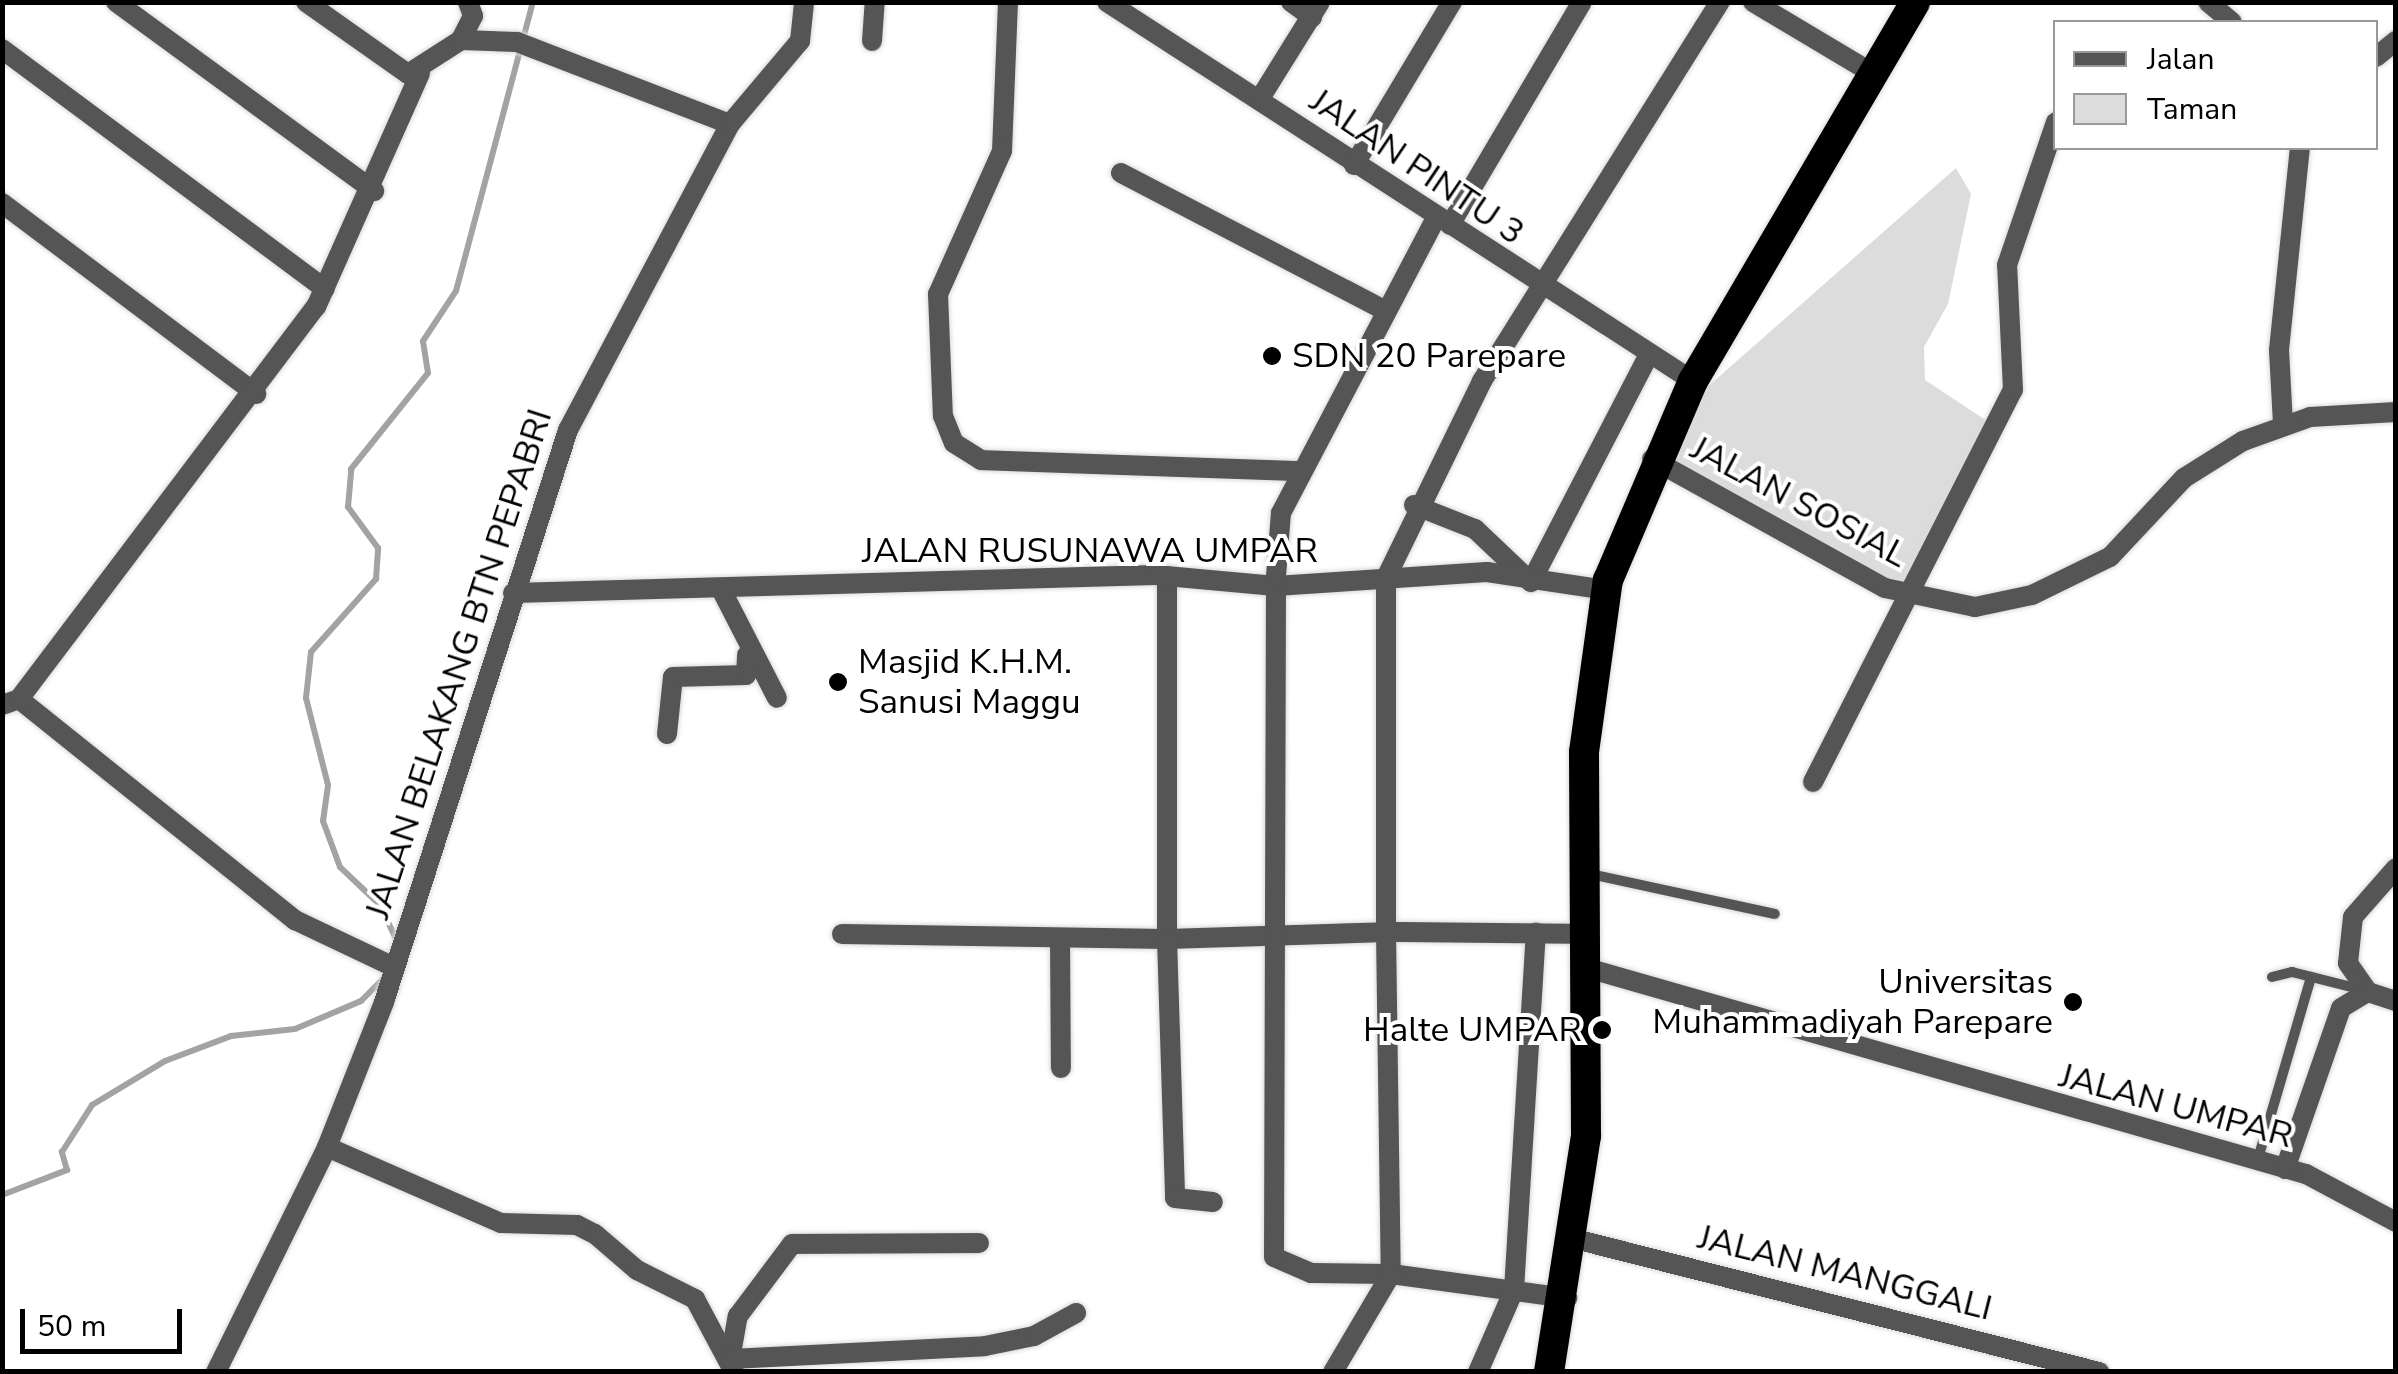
<!DOCTYPE html>
<style>
body{margin:0}
#map{position:relative;width:2398px;height:1374px;overflow:hidden;background:#fff;font-family:"Nunito Sans",sans-serif}
div>[style]{position:absolute}
.green>*{inset:0;background:#dcdcdc}
.stream>*{height:6px;margin:-3px;padding:0 3px;transform-origin:3px;border-radius:3px;background:#a3a3a3}
.roads{filter:drop-shadow(0 0 2px #dbdbdb) drop-shadow(0 0 2px #dbdbdb)}
.lane>*{height:10px;margin:-5px;padding:0 5px;transform-origin:5px;border-radius:5px;background:#555}
.street>*{height:20px;margin:-10px;padding:0 10px;transform-origin:10px;border-radius:10px;background:#555}
.highway>*{height:30px;margin:-15px;padding:0 15px;transform-origin:15px;border-radius:15px;background:#000}
.dots>*{width:28px;height:28px;translate:-50% -50%;box-sizing:border-box;border:5px solid #fff;border-radius:50%}
span{translate:-50% -50%;white-space:nowrap;text-align:center;line-height:1.15;-webkit-text-stroke:8px #fff;paint-order:stroke}
.street-label{font-size:35px;color:#000}
.poi-label{font-size:35px;color:#000}
.left{translate:0 -50%;text-align:left}
.right{translate:-100% -50%;text-align:right}
.frame{position:absolute;inset:0;border:5px solid #000;pointer-events:none}
.legend{position:absolute;left:2053px;top:20px;width:325px;height:130px;box-sizing:border-box;background:#fff;border:2px solid #999;margin:0;padding:12px 18px;list-style:none;font-size:30px;color:#000}
.legend li{display:flex;align-items:center;gap:20px;height:50px}
.legend b{width:50px;border:2px solid #999}
.scale{position:absolute;left:20px;top:1309px;width:162px;height:45px;box-sizing:border-box;border:5px solid #000;border-top:0;padding-left:12px;font-size:30px;line-height:35px;white-space:nowrap;color:#000;-webkit-text-stroke:8px #fff;paint-order:stroke}
</style>
<div id="map">
<div class="green">
<i style="clip-path:polygon(1956px 168px,1971px 194px,1948px 304px,1924px 347px,1925px 380px,1987px 421px,1906px 592px,1663px 459px,1697px 396px)"></i>
</div>
<div class="stream">
<i style="left:395px;top:937px;width:35px;rotate:-115deg"></i>
<i style="left:380px;top:905px;width:55px;rotate:-136.5deg"></i>
<i style="left:340px;top:867px;width:49px;rotate:-110.3deg"></i>
<i style="left:323px;top:821px;width:36px;rotate:-82deg"></i>
<i style="left:328px;top:785px;width:90px;rotate:-104.2deg"></i>
<i style="left:306px;top:698px;width:46px;rotate:-83.8deg"></i>
<i style="left:311px;top:652px;width:98px;rotate:-48.3deg"></i>
<i style="left:376px;top:579px;width:31px;rotate:-86deg"></i>
<i style="left:378px;top:548px;width:51px;rotate:-126.2deg"></i>
<i style="left:348px;top:507px;width:38px;rotate:-85deg"></i>
<i style="left:351px;top:469px;width:123px;rotate:-51.3deg"></i>
<i style="left:428px;top:373px;width:32px;rotate:-99deg"></i>
<i style="left:423px;top:341px;width:60px;rotate:-56.6deg"></i>
<i style="left:456px;top:291px;width:299px;rotate:-75.1deg"></i>
<i style="left:2px;top:1195px;width:70px;rotate:-21deg"></i>
<i style="left:67px;top:1170px;width:19px;rotate:-106deg"></i>
<i style="left:62px;top:1152px;width:56px;rotate:-57.4deg"></i>
<i style="left:92px;top:1105px;width:85px;rotate:-31.1deg"></i>
<i style="left:165px;top:1061px;width:71px;rotate:-20.7deg"></i>
<i style="left:231px;top:1036px;width:64px;rotate:-6.2deg"></i>
<i style="left:295px;top:1029px;width:72px;rotate:-23deg"></i>
<i style="left:361px;top:1001px;width:33px;rotate:-45deg"></i>
</div>
<div class="roads">
<div class="lane">
<i style="left:1590px;top:874px;width:189px;rotate:12.2deg"></i>
<i style="left:2272px;top:977px;width:21px;rotate:-14deg"></i>
<i style="left:2292px;top:972px;width:73px;rotate:14.2deg"></i>
<i style="left:2257px;top:1162px;width:193px;rotate:-73.7deg"></i>
</div>
<div class="street">
<i style="left:116px;top:2px;width:320px;rotate:36.2deg"></i>
<i style="left:306px;top:2px;width:125px;rotate:35.2deg"></i>
<i style="left:408px;top:74px;width:63px;rotate:-32.7deg"></i>
<i style="left:468px;top:2px;width:15px;rotate:70deg"></i>
<i style="left:473px;top:16px;width:27px;rotate:117deg"></i>
<i style="left:461px;top:40px;width:56px;rotate:2deg"></i>
<i style="left:517px;top:42px;width:228px;rotate:21.1deg"></i>
<i style="left:1008px;top:2px;width:149px;rotate:92.3deg"></i>
<i style="left:1002px;top:151px;width:157px;rotate:114.1deg"></i>
<i style="left:938px;top:294px;width:122px;rotate:87.7deg"></i>
<i style="left:943px;top:416px;width:29px;rotate:68deg"></i>
<i style="left:954px;top:443px;width:32px;rotate:32deg"></i>
<i style="left:981px;top:460px;width:319px;rotate:2deg"></i>
<i style="left:1107px;top:2px;width:698px;rotate:32.89deg"></i>
<i style="left:1291px;top:2px;width:26px;rotate:36deg"></i>
<i style="left:1753px;top:2px;width:141px;rotate:30.8deg"></i>
<i style="left:2208px;top:2px;width:31px;rotate:40deg"></i>
<i style="left:872px;top:41px;width:39px;rotate:-86deg"></i>
<i style="left:2px;top:49px;width:402px;rotate:36.6deg"></i>
<i style="left:2376px;top:57px;width:26px;rotate:-39deg"></i>
<i style="left:1259px;top:100px;width:115px;rotate:-58.1deg"></i>
<i style="left:1354px;top:165px;width:190px;rotate:-59deg"></i>
<i style="left:1121px;top:173px;width:299px;rotate:27.5deg"></i>
<i style="left:2px;top:203px;width:318px;rotate:36.9deg"></i>
<i style="left:1450px;top:225px;width:259px;rotate:-59.4deg"></i>
<i style="left:2283px;top:424px;width:74px;rotate:-93.1deg"></i>
<i style="left:2279px;top:350px;width:203px;rotate:-84.1deg"></i>
<i style="left:1652px;top:459px;width:266px;rotate:29deg"></i>
<i style="left:1885px;top:588px;width:92px;rotate:11.9deg"></i>
<i style="left:1975px;top:607px;width:58px;rotate:-11.9deg"></i>
<i style="left:2032px;top:595px;width:87px;rotate:-26deg"></i>
<i style="left:2110px;top:557px;width:108px;rotate:-46.9deg"></i>
<i style="left:2184px;top:478px;width:70px;rotate:-32.1deg"></i>
<i style="left:2243px;top:441px;width:71px;rotate:-19.7deg"></i>
<i style="left:2310px;top:417px;width:86px;rotate:-3.3deg"></i>
<i style="left:1414px;top:505px;width:66px;rotate:21.5deg"></i>
<i style="left:1475px;top:529px;width:77px;rotate:43.4deg"></i>
<i style="left:1531px;top:582px;width:254px;rotate:-62.6deg"></i>
<i style="left:1167px;top:576px;width:363px;rotate:90deg"></i>
<i style="left:1167px;top:939px;width:219px;rotate:-1.8deg"></i>
<i style="left:1386px;top:932px;width:342px;rotate:89.2deg"></i>
<i style="left:1391px;top:1274px;width:178px;rotate:7.8deg"></i>
<i style="left:722px;top:591px;width:120px;rotate:62.8deg"></i>
<i style="left:513px;top:593px;width:642px;rotate:-1.61deg"></i>
<i style="left:1155px;top:575px;width:121px;rotate:5.2deg"></i>
<i style="left:1276px;top:586px;width:211px;rotate:-3.8deg"></i>
<i style="left:1487px;top:572px;width:120px;rotate:8.6deg"></i>
<i style="left:19px;top:699px;width:354px;rotate:38.7deg"></i>
<i style="left:295px;top:920px;width:110px;rotate:25.4deg"></i>
<i style="left:2px;top:705px;width:18px;rotate:-19deg"></i>
<i style="left:19px;top:699px;width:492px;rotate:-52.9deg"></i>
<i style="left:316px;top:307px;width:256px;rotate:-66deg"></i>
<i style="left:667px;top:734px;width:57px;rotate:-84deg"></i>
<i style="left:673px;top:677px;width:73px;rotate:-1.6deg"></i>
<i style="left:746px;top:675px;width:20px;rotate:-87deg"></i>
<i style="left:1813px;top:782px;width:440px;rotate:-63deg"></i>
<i style="left:2013px;top:390px;width:125px;rotate:-92.7deg"></i>
<i style="left:2007px;top:265px;width:151px;rotate:-71.1deg"></i>
<i style="left:842px;top:934px;width:325px;rotate:0.9deg"></i>
<i style="left:1167px;top:939px;width:259px;rotate:88.2deg"></i>
<i style="left:1175px;top:1198px;width:38px;rotate:6deg"></i>
<i style="left:1584px;top:934px;width:198px;rotate:-179.4deg"></i>
<i style="left:1386px;top:932px;width:354px;rotate:-90deg"></i>
<i style="left:1386px;top:578px;width:219px;rotate:-64deg"></i>
<i style="left:1482px;top:381px;width:448px;rotate:-57.9deg"></i>
<i style="left:1060px;top:939px;width:129px;rotate:89.6deg"></i>
<i style="left:1587px;top:968px;width:748px;rotate:15.99deg"></i>
<i style="left:2306px;top:1174px;width:102px;rotate:28.1deg"></i>
<i style="left:2368px;top:992px;width:35px;rotate:-125deg"></i>
<i style="left:2348px;top:963px;width:46px;rotate:-83.8deg"></i>
<i style="left:2353px;top:917px;width:65px;rotate:-48.7deg"></i>
<i style="left:327px;top:1147px;width:190px;rotate:23.6deg"></i>
<i style="left:501px;top:1223px;width:76px;rotate:1.5deg"></i>
<i style="left:577px;top:1225px;width:20px;rotate:27deg"></i>
<i style="left:595px;top:1234px;width:55px;rotate:40.6deg"></i>
<i style="left:637px;top:1270px;width:65px;rotate:26.6deg"></i>
<i style="left:695px;top:1299px;width:83px;rotate:61.9deg"></i>
<i style="left:2285px;top:1169px;width:170px;rotate:-70.8deg"></i>
<i style="left:2341px;top:1008px;width:31px;rotate:-31deg"></i>
<i style="left:2368px;top:992px;width:29px;rotate:18deg"></i>
<i style="left:1575px;top:1239px;width:541px;rotate:14.24deg"></i>
<i style="left:1391px;top:1274px;width:80px;rotate:-179.3deg"></i>
<i style="left:1311px;top:1273px;width:40px;rotate:-156.6deg"></i>
<i style="left:1274px;top:1257px;width:681px;rotate:-89.83deg"></i>
<i style="left:1276px;top:576px;width:63px;rotate:-85.5deg"></i>
<i style="left:1281px;top:513px;width:335px;rotate:-62.3deg"></i>
<i style="left:731px;top:1354px;width:39px;rotate:-80deg"></i>
<i style="left:738px;top:1316px;width:90px;rotate:-53.1deg"></i>
<i style="left:792px;top:1244px;width:187px;rotate:-0.3deg"></i>
<i style="left:731px;top:1359px;width:254px;rotate:-2.9deg"></i>
<i style="left:985px;top:1346px;width:50px;rotate:-11.5deg"></i>
<i style="left:1034px;top:1336px;width:48px;rotate:-28.7deg"></i>
<i style="left:216px;top:1372px;width:251px;rotate:-63.7deg"></i>
<i style="left:327px;top:1147px;width:156px;rotate:-68.5deg"></i>
<i style="left:384px;top:1002px;width:601px;rotate:-72.17deg"></i>
<i style="left:568px;top:430px;width:346px;rotate:-62.1deg"></i>
<i style="left:730px;top:124px;width:109px;rotate:-49.9deg"></i>
<i style="left:800px;top:41px;width:39px;rotate:-84deg"></i>
<i style="left:1333px;top:1372px;width:114px;rotate:-59.4deg"></i>
<i style="left:1478px;top:1372px;width:90px;rotate:-66.3deg"></i>
<i style="left:1514px;top:1290px;width:358px;rotate:-86.5deg"></i>
</div>
<div class="highway">
<i style="left:1549px;top:1372px;width:239px;rotate:-81.1deg"></i>
<i style="left:1586px;top:1136px;width:384px;rotate:-90.3deg"></i>
<i style="left:1584px;top:752px;width:174px;rotate:-82.1deg"></i>
<i style="left:1608px;top:580px;width:216px;rotate:-66.9deg"></i>
<i style="left:1693px;top:381px;width:439px;rotate:-59.6deg"></i>
</div>
</div>
<div class="dots">
<i style="left:1272px;top:356px;background:#000"></i>
<i style="left:838px;top:682px;background:#000"></i>
<i style="left:2073px;top:1002px;background:#000"></i>
<i style="left:1602px;top:1030px;background:#000"></i>
</div>
<div class="street-label">
<span style="left:1417px;top:167px;rotate:34deg">JALAN PINTU 3</span>
<span style="left:1799px;top:502px;rotate:28deg">JALAN SOSIAL</span>
<span style="left:1090px;top:551px">JALAN RUSUNAWA UMPAR</span>
<span style="left:459px;top:664px;rotate:-72deg">JALAN BELAKANG BTN PEPABRI</span>
<span style="left:2176px;top:1106px;rotate:15deg">JALAN UMPAR</span>
<span style="left:1845px;top:1273px;rotate:14deg">JALAN MANGGALI</span>
</div>
<div class="poi-label">
<span class="left" style="left:1292px;top:356px">SDN 20 Parepare</span>
<span class="left" style="left:858px;top:682px">Masjid K.H.M.<br>Sanusi Maggu</span>
<span class="right" style="left:2053px;top:1002px">Universitas<br>Muhammadiyah Parepare</span>
<span class="right" style="left:1582px;top:1030px">Halte UMPAR</span>
</div>
<div class="frame"></div>
<ul class="legend">
<li><b style="height:12px;background:#555"></b>Jalan</li>
<li><b style="height:28px;background:#dcdcdc"></b>Taman</li>
</ul>
<div class="scale">50 m</div>
</div>
